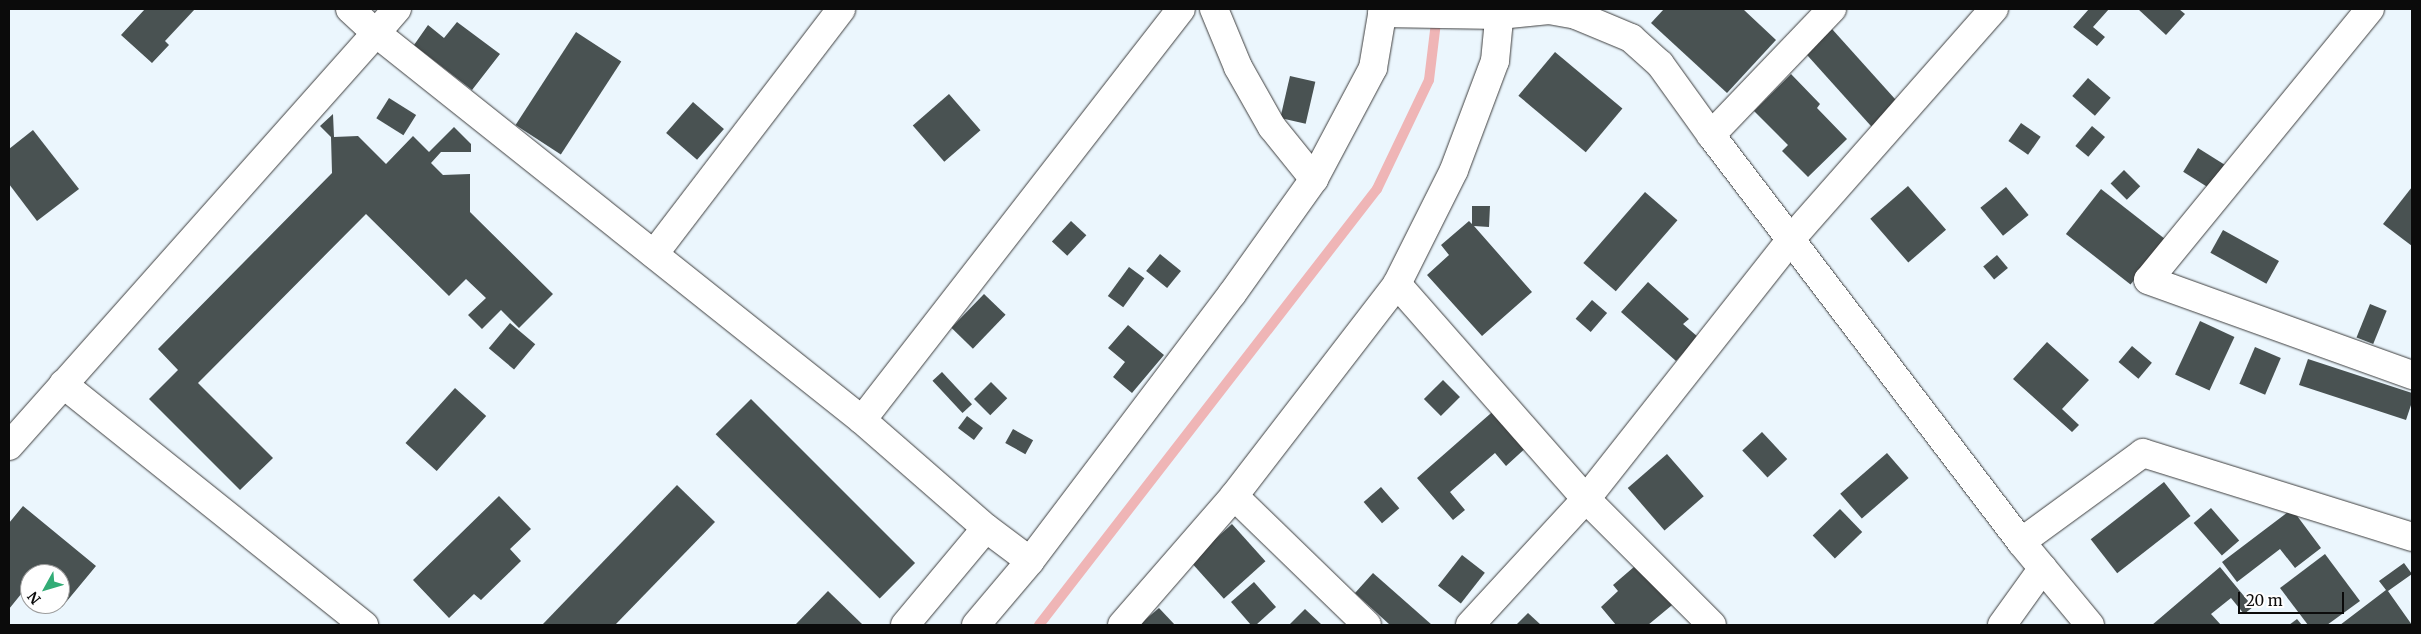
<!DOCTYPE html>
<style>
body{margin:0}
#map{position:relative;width:2421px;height:634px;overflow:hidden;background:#ebf6fd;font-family:Merriweather,serif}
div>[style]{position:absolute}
.stream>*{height:10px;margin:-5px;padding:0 5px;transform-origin:5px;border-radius:5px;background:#efb5b6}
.building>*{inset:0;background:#495252;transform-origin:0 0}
.roads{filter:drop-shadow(0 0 1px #3e3e3e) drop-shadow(0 0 1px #3e3e3e)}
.minor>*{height:28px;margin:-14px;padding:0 14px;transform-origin:14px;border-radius:14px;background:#fff}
span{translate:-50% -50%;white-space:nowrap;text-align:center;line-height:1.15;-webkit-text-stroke:5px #fff;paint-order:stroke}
.frame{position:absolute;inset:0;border:10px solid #0b0b0b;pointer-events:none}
.north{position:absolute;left:20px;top:564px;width:50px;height:50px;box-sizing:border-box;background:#fff;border:1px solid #9d9d9d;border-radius:50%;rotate:231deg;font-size:14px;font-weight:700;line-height:20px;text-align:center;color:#0b0b0b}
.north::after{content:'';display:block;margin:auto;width:18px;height:22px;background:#32ac76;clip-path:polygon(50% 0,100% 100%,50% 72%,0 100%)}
.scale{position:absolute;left:2238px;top:592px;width:106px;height:22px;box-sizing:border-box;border:2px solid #0b0b0b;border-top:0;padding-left:6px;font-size:15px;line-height:18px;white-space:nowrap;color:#0b0b0b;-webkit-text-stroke:4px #fff;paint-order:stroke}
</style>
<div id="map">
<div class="stream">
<i style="left:1039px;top:625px;width:552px;rotate:-52.22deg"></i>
<i style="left:1377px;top:189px;width:121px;rotate:-64.5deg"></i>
<i style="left:1429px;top:80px;width:66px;rotate:-83.1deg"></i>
</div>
<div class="building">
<i style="clip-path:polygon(145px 9px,195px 9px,165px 41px,169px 45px,152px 63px,121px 35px)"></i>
<i style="clip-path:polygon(1664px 9px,1743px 9px,1776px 40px,1727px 93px,1651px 23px)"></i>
<i style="clip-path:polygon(2089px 9px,2109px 9px,2093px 27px,2105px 37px,2097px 46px,2073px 27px)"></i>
<i style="clip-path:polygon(2138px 9px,2179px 9px,2185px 14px,2166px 35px)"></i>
<i style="clip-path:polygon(457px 22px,500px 54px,472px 90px,414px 45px,428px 25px,444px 38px)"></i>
<i style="left:1832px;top:29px;width:116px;height:36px;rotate:48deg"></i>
<i style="left:576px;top:32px;width:54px;height:111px;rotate:33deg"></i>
<i style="left:1555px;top:52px;width:88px;height:57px;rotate:40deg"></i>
<i style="clip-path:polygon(1791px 74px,1820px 104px,1817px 108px,1847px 139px,1808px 177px,1782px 151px,1788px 145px,1754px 111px)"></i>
<i style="left:1290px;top:76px;width:26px;height:43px;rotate:13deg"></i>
<i style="left:2088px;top:78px;width:30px;height:24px;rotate:41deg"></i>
<i style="left:949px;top:94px;width:48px;height:48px;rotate:49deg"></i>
<i style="left:389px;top:98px;width:32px;height:24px;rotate:32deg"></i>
<i style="left:693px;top:102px;width:41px;height:41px;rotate:41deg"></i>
<i style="clip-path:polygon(333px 114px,334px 137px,358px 136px,386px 164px,413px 136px,429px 152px,454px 127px,471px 144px,471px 152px,441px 152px,431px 163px,443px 175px,470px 174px,470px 212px,553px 294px,519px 328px,501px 310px,482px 329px,468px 315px,486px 298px,466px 279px,449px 296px,366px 214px,198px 383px,273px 458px,240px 490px,149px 399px,178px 370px,158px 349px,332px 173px,331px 137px,320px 126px)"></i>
<i style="left:2021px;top:123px;width:24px;height:22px;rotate:35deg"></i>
<i style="left:2092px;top:126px;width:17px;height:26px;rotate:40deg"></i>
<i style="clip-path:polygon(33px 130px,79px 189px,37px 221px,9px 184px,9px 149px)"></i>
<i style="left:2198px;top:148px;width:31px;height:28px;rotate:32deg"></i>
<i style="left:2124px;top:170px;width:23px;height:19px;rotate:45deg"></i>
<i style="left:1908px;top:186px;width:58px;height:50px;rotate:49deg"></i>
<i style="left:2006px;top:187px;width:36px;height:33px;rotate:51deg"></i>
<i style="clip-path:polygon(2412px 187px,2412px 246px,2383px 224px)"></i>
<i style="left:2101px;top:189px;width:82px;height:57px;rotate:38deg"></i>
<i style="left:1645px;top:192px;width:43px;height:94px;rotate:41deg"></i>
<i style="clip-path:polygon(1472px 206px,1490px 206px,1489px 227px,1474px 226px,1532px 292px,1482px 336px,1427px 275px,1449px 255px,1441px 245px,1469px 221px,1472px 224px)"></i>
<i style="left:1071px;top:221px;width:21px;height:28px;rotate:43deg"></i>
<i style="left:2223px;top:230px;width:64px;height:26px;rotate:29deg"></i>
<i style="left:1160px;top:254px;width:27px;height:22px;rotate:39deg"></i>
<i style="left:1997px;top:255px;width:17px;height:18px;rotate:50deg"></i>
<i style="left:1129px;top:267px;width:19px;height:36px;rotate:36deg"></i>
<i style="clip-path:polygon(1648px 282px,1689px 319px,1683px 324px,1698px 337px,1676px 361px,1621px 312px)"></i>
<i style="left:984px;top:294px;width:30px;height:47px;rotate:44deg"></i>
<i style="left:1592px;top:300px;width:20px;height:25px;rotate:41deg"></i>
<i style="left:2370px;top:304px;width:18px;height:36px;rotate:22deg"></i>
<i style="left:2200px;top:321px;width:38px;height:59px;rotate:25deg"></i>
<i style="left:510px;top:323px;width:33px;height:33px;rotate:40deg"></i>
<i style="clip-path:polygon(1128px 325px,1164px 355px,1132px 393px,1113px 377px,1125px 362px,1108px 348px)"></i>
<i style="clip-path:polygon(2047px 342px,2089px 380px,2062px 409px,2079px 425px,2072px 432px,2013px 379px)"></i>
<i style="left:2132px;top:346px;width:26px;height:21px;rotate:40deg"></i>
<i style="left:2255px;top:347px;width:28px;height:40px;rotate:23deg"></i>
<i style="clip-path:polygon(2308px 359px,2412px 393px,2412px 402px,2406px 420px,2299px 385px)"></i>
<i style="left:942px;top:372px;width:44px;height:13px;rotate:47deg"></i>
<i style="left:1443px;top:380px;width:24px;height:27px;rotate:45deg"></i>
<i style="left:991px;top:382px;width:23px;height:24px;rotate:45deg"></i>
<i style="left:455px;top:388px;width:42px;height:74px;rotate:42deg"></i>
<i style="left:751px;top:399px;width:232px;height:50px;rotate:45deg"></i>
<i style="clip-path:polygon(1498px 407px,1530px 444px,1506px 466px,1495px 453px,1450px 492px,1465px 510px,1453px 520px,1417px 478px)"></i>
<i style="left:967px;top:416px;width:20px;height:15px;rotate:37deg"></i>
<i style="left:1013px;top:429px;width:23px;height:16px;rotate:29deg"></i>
<i style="left:1762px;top:432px;width:37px;height:27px;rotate:47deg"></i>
<i style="left:1887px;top:453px;width:33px;height:62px;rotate:49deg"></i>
<i style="left:1667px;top:454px;width:56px;height:52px;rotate:49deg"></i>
<i style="left:2164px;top:482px;width:43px;height:93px;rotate:52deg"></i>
<i style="clip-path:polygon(677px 485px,715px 522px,615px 625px,542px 625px)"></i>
<i style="left:1381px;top:487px;width:28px;height:23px;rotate:49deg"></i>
<i style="clip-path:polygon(499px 496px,531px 529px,510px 549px,521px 561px,481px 600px,474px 594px,449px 618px,413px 580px)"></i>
<i style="clip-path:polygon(23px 506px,96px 566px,62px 607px,58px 604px,60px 574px,30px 574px,30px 583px,9px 609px,9px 523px)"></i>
<i style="left:2211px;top:508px;width:43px;height:23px;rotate:49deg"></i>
<i style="left:1840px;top:509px;width:32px;height:38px;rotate:46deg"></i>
<i style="clip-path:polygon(2292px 509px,2321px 548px,2295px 568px,2280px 549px,2237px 582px,2222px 562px)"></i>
<i style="left:1232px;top:524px;width:50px;height:56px;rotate:48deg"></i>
<i style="clip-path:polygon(2325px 554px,2360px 601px,2327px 625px,2308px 625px,2280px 588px)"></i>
<i style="left:1462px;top:555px;width:29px;height:39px;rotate:38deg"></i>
<i style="clip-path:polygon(1642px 560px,1677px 601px,1648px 625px,1616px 625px,1601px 607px,1618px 591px,1613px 585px)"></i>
<i style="clip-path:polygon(2404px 563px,2412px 574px,2388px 591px,2412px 625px,2340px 625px,2386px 590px,2379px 581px)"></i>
<i style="clip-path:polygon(2220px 567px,2253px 607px,2244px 614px,2231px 598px,2211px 614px,2221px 625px,2152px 625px)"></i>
<i style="clip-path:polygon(1373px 573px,1432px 625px,1390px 625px,1355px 593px)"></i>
<i style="clip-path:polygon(1254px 582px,1276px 607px,1256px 625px,1251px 625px,1231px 602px)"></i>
<i style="clip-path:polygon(828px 591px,863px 625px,795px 625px)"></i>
<i style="clip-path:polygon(1159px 608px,1175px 625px,1139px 625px)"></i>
<i style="clip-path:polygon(1305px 609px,1322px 625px,1289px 625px)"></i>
<i style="clip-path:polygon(1528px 613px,1541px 625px,1516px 625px)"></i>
<i style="clip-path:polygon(2297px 619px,2302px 625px,2289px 625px)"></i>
</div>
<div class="roads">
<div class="minor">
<i style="left:350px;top:9px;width:35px;rotate:43deg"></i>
<i style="left:376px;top:33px;width:32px;rotate:-49deg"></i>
<i style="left:1214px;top:9px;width:63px;rotate:67.5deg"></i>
<i style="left:1238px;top:67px;width:69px;rotate:60.5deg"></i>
<i style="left:1272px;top:127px;width:67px;rotate:51.1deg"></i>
<i style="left:2370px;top:9px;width:350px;rotate:129.3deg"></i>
<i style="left:2148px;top:280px;width:281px;rotate:19.8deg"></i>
<i style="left:1382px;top:13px;width:117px;rotate:1deg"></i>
<i style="left:1499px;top:15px;width:50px;rotate:-5.7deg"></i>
<i style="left:1549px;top:10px;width:27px;rotate:10deg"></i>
<i style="left:1576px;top:15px;width:60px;rotate:22.7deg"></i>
<i style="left:1631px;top:38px;width:39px;rotate:42deg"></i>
<i style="left:1660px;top:64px;width:87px;rotate:54.3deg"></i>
<i style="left:1711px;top:135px;width:512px;rotate:52.7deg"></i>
<i style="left:2021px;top:542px;width:108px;rotate:50.3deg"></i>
<i style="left:1711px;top:135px;width:175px;rotate:-46.2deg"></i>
<i style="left:654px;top:254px;width:308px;rotate:-52.6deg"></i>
<i style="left:1397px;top:284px;width:286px;rotate:48.7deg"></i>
<i style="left:1586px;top:499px;width:178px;rotate:45deg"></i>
<i style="left:63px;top:384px;width:386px;rotate:38.7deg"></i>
<i style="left:862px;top:420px;width:520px;rotate:-52.18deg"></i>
<i style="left:9px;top:446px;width:553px;rotate:-48.38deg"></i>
<i style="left:376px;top:33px;width:621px;rotate:38.53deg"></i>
<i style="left:862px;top:420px;width:164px;rotate:41.1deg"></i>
<i style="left:986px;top:528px;width:55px;rotate:36.9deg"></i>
<i style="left:1234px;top:496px;width:185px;rotate:44.1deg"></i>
<i style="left:2021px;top:542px;width:151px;rotate:-36.1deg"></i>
<i style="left:2143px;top:453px;width:282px;rotate:17.3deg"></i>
<i style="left:905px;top:625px;width:126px;rotate:-50.1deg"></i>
<i style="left:976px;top:625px;width:84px;rotate:-49.8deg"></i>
<i style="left:1030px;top:561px;width:335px;rotate:-52.9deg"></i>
<i style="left:1232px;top:294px;width:141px;rotate:-54.5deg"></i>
<i style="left:1314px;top:179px;width:126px;rotate:-62deg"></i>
<i style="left:1373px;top:68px;width:60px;rotate:-80.4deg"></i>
<i style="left:1122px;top:625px;width:171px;rotate:-49deg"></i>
<i style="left:1234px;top:496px;width:267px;rotate:-52.4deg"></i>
<i style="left:1397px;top:284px;width:127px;rotate:-63.4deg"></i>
<i style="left:1454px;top:170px;width:116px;rotate:-69.4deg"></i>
<i style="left:1495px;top:61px;width:52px;rotate:-84.5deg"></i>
<i style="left:1470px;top:625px;width:171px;rotate:-47.4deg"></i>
<i style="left:1586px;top:499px;width:331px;rotate:-51.7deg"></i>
<i style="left:1791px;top:239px;width:307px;rotate:-48.6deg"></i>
<i style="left:2002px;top:625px;width:70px;rotate:-54.3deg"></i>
</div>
</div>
<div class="frame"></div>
<div class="north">N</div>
<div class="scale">20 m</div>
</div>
